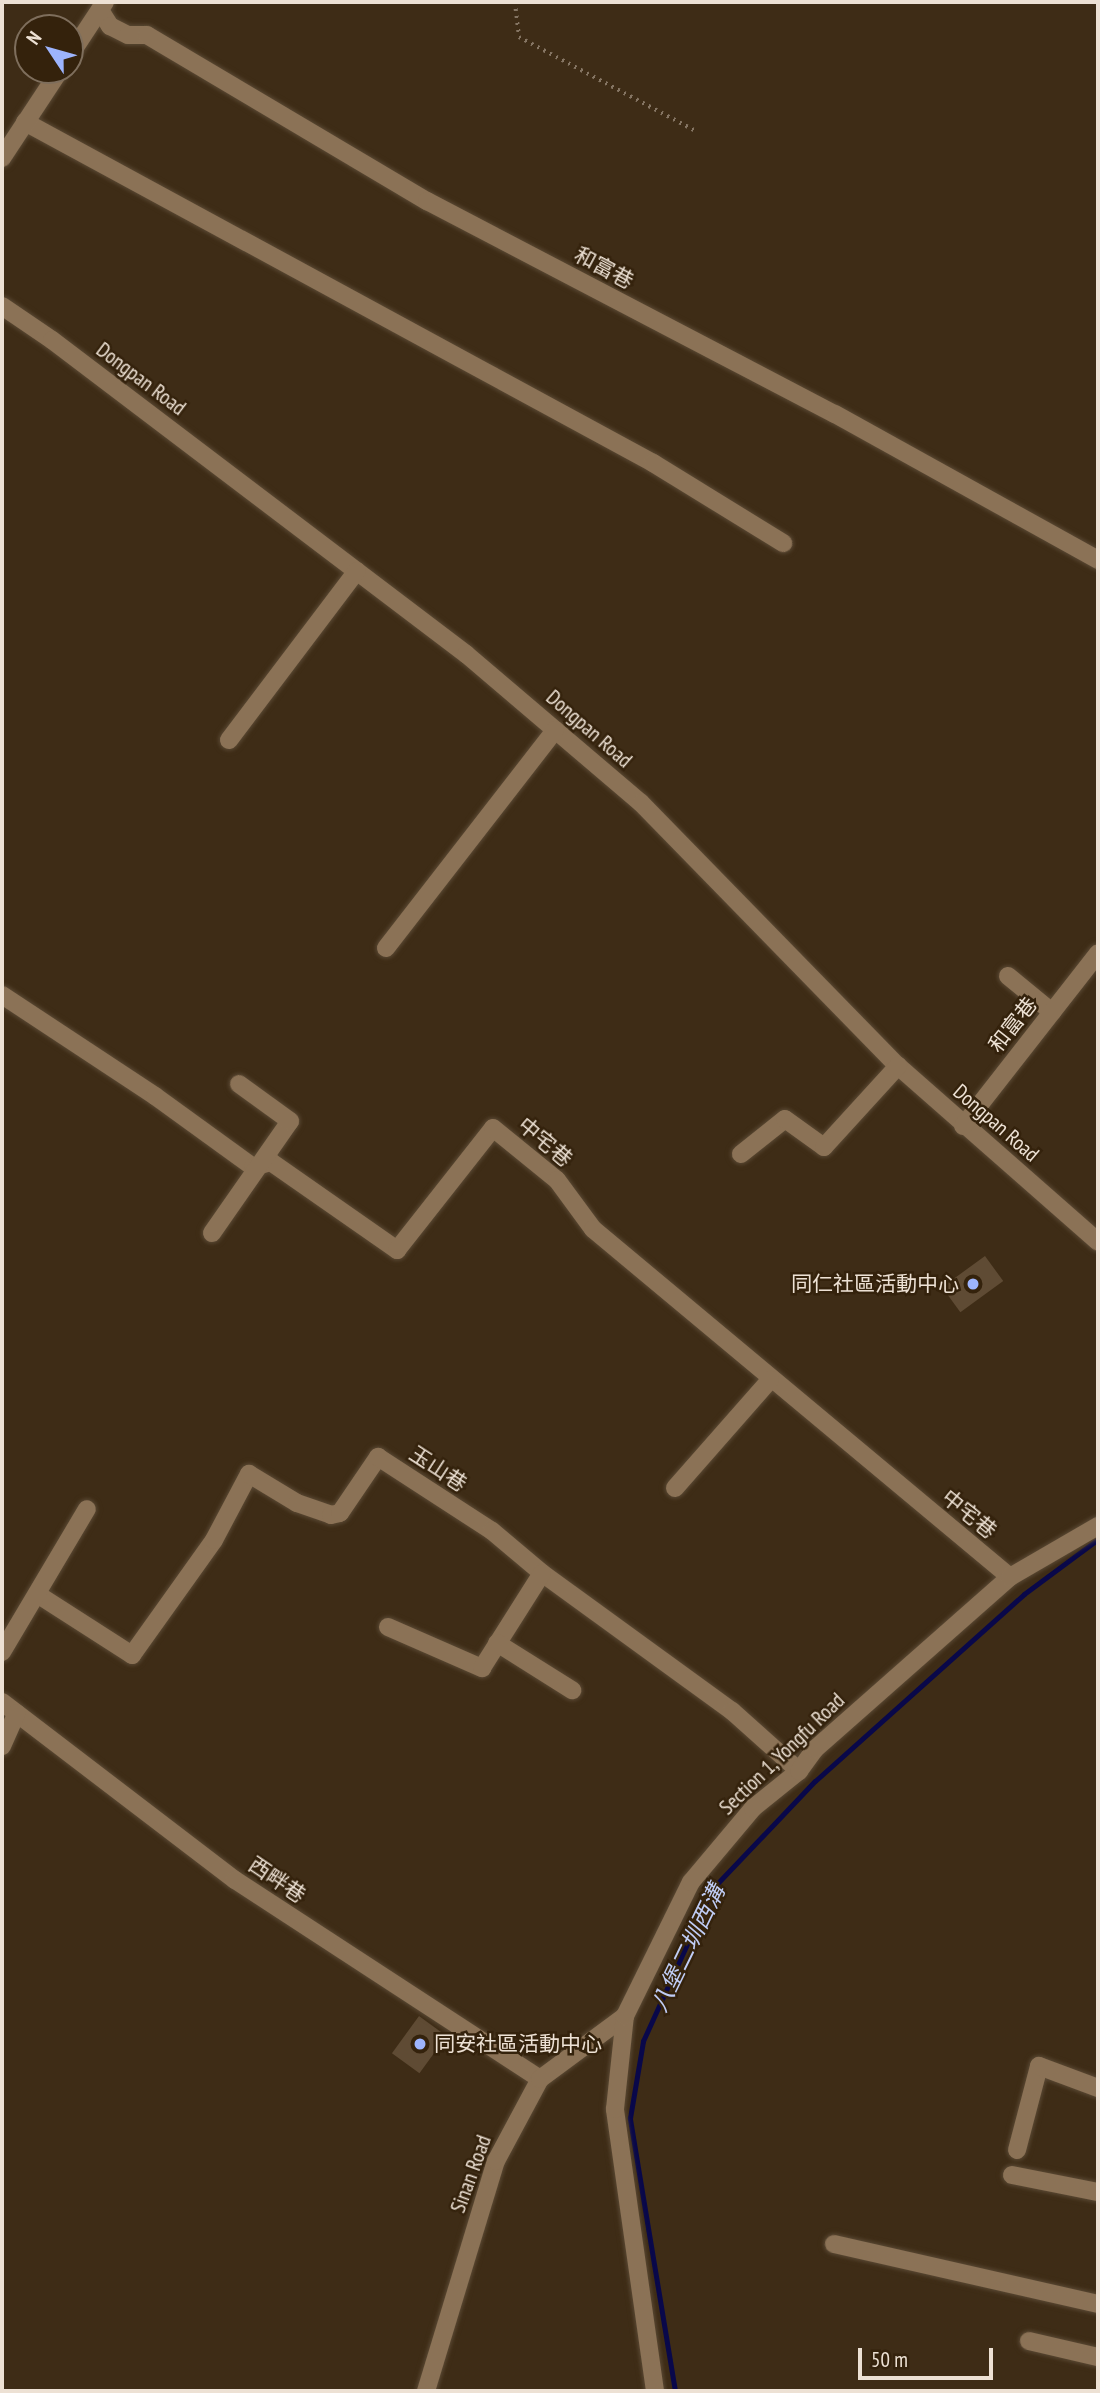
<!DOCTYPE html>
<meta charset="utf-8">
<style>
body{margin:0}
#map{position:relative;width:1100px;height:2393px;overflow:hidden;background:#3e2c16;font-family:"PT Sans Narrow","Noto Sans TC",sans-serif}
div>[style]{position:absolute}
.stream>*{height:5px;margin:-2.5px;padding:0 2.5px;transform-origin:2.5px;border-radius:2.5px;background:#09084a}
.building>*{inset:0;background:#5f4b34;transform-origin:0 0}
.path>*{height:3.5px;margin-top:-1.75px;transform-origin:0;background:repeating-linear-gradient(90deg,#857563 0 2px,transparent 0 7px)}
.roads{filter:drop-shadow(0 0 2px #5a4934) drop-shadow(0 0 2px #5a4934)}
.minor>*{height:18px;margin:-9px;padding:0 9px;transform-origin:9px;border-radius:9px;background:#8b7256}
.dots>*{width:19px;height:19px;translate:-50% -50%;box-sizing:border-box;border:4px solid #34220c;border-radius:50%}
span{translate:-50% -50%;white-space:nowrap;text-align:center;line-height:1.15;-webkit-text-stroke:5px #34220c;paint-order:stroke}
.street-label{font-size:21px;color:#ede1d4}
.poi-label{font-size:21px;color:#ede1d4}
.right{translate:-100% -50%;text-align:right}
.left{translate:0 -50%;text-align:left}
.water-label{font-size:23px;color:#c0cdf6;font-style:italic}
.frame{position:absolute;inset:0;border:4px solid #ede1d4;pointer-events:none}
.north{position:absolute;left:14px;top:14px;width:70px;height:70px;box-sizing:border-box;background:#34220c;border:2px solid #7e6e5c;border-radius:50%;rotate:306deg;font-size:19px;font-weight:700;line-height:28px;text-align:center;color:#ede1d4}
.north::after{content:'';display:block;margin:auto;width:24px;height:32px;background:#9db4fd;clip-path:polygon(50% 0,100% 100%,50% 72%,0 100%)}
.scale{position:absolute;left:858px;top:2348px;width:135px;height:32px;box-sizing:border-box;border:4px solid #ede1d4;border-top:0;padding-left:9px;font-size:21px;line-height:24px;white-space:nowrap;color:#ede1d4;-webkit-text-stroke:5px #34220c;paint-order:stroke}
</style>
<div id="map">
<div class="stream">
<i style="left:675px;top:2391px;width:277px;rotate:-99.4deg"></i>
<i style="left:630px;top:2118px;width:78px;rotate:-80.4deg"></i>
<i style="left:643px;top:2041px;width:167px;rotate:-65.6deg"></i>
<i style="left:712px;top:1889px;width:149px;rotate:-46.4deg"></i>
<i style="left:815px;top:1781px;width:280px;rotate:-41.8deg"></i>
<i style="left:1024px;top:1594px;width:92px;rotate:-36.6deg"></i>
</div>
<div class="building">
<i style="left:985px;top:1256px;width:31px;height:53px;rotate:54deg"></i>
<i style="left:419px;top:2016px;width:34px;height:46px;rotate:36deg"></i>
</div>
<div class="path">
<i style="left:515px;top:2px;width:35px;rotate:83deg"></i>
<i style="left:519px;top:37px;width:200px;rotate:28deg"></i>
</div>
<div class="roads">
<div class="minor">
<i style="left:100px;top:10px;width:19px;rotate:58deg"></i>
<i style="left:110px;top:26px;width:20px;rotate:27deg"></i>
<i style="left:128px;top:35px;width:19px"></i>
<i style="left:147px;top:35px;width:326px;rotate:30.7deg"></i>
<i style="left:427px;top:201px;width:460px;rotate:27.6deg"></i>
<i style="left:835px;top:414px;width:301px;rotate:29deg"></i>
<i style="left:70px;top:55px;width:64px;rotate:-56.6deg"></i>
<i style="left:25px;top:122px;width:715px;rotate:28.5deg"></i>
<i style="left:653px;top:463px;width:153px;rotate:31.6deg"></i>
<i style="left:2px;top:158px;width:105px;rotate:-56.6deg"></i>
<i style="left:2px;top:306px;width:60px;rotate:34.2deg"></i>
<i style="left:52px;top:340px;width:520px;rotate:37.18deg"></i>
<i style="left:466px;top:654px;width:230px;rotate:40.4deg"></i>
<i style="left:641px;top:803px;width:368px;rotate:45.7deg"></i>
<i style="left:898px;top:1066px;width:266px;rotate:41.3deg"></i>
<i style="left:229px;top:740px;width:212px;rotate:-52.9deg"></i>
<i style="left:386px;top:948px;width:276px;rotate:-52.2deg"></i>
<i style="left:1008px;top:976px;width:57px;rotate:39.3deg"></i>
<i style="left:2px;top:995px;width:183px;rotate:33.4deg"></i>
<i style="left:155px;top:1096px;width:121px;rotate:35.9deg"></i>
<i style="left:253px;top:1167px;width:19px;rotate:-16deg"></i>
<i style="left:271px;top:1162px;width:154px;rotate:34.9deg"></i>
<i style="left:397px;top:1250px;width:155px;rotate:-51.8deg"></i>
<i style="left:493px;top:1128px;width:82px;rotate:39.1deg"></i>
<i style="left:557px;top:1180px;width:61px;rotate:53.7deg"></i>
<i style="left:593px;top:1229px;width:543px;rotate:39.85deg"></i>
<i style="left:963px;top:1126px;width:219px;rotate:-52deg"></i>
<i style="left:741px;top:1154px;width:56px;rotate:-38.5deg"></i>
<i style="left:785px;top:1119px;width:48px;rotate:35.7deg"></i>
<i style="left:824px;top:1147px;width:110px;rotate:-47.6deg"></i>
<i style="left:212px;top:1233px;width:136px;rotate:-55.1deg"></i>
<i style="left:290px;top:1121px;width:63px;rotate:-144deg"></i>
<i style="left:675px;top:1488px;width:144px;rotate:-48.7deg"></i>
<i style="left:37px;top:1594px;width:113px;rotate:32.7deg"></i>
<i style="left:132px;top:1655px;width:141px;rotate:-54.5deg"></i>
<i style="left:214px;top:1540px;width:75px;rotate:-62.1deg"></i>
<i style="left:249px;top:1474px;width:56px;rotate:31.1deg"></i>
<i style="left:297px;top:1503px;width:36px;rotate:19deg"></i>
<i style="left:331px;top:1515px;width:9px;rotate:-13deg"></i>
<i style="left:340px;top:1513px;width:68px;rotate:-55.8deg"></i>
<i style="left:378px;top:1457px;width:136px;rotate:33deg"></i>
<i style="left:492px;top:1531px;width:65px;rotate:40deg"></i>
<i style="left:542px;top:1573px;width:235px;rotate:36deg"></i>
<i style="left:732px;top:1711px;width:90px;rotate:41.8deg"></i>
<i style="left:388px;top:1627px;width:103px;rotate:23.6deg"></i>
<i style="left:482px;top:1668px;width:112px;rotate:-57.7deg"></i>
<i style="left:497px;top:1643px;width:89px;rotate:32.1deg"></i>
<i style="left:2px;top:1652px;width:166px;rotate:-59.3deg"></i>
<i style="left:2px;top:1702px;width:293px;rotate:37.4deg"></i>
<i style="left:235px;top:1880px;width:364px;rotate:33.1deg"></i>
<i style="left:2px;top:1746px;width:36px;rotate:-66deg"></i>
<i style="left:1017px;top:2150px;width:87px;rotate:-75.3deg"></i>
<i style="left:1039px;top:2066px;width:63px;rotate:20.4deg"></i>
<i style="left:1012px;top:2175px;width:88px;rotate:11.2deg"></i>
<i style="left:834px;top:2244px;width:271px;rotate:12.8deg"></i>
<i style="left:1029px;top:2341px;width:71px;rotate:13.1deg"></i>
<i style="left:426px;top:2391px;width:240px;rotate:-73.1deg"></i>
<i style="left:496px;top:2161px;width:93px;rotate:-61.8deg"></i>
<i style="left:540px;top:2079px;width:106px;rotate:-36.5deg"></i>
<i style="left:655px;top:2391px;width:285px;rotate:-98.1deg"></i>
<i style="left:615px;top:2109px;width:94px;rotate:-83.9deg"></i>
<i style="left:625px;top:2016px;width:149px;rotate:-63.8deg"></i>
<i style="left:691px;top:1882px;width:97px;rotate:-50deg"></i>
<i style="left:753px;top:1808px;width:59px;rotate:-38.8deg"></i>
<i style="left:799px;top:1771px;width:27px;rotate:-54deg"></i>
<i style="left:815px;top:1749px;width:260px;rotate:-41.4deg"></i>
<i style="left:1010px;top:1577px;width:102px;rotate:-30.1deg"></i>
</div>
</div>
<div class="dots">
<i style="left:973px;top:1284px;background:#9db4fd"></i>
<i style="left:420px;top:2044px;background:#9db4fd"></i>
</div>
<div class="street-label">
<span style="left:604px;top:268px;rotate:28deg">和富巷</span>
<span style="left:141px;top:379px;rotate:37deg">Dongpan Road</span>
<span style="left:589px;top:729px;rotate:41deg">Dongpan Road</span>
<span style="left:1013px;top:1025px;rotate:-52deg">和富巷</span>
<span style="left:996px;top:1123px;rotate:41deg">Dongpan Road</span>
<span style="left:545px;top:1142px;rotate:40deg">中宅巷</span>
<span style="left:438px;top:1469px;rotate:33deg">玉山巷</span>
<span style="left:969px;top:1514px;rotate:39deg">中宅巷</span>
<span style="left:782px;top:1754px;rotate:-44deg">Section 1, Yongfu Road</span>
<span style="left:277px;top:1880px;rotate:34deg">西畔巷</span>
<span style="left:471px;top:2174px;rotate:-70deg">Sinan Road</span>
</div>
<div class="poi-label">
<span class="right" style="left:959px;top:1284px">同仁社區活動中心</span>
<span class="left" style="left:434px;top:2044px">同安社區活動中心</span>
</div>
<div class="water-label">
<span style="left:688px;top:1948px;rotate:-64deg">八堡二圳西溝</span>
</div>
<div class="frame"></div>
<div class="north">N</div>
<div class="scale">50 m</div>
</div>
